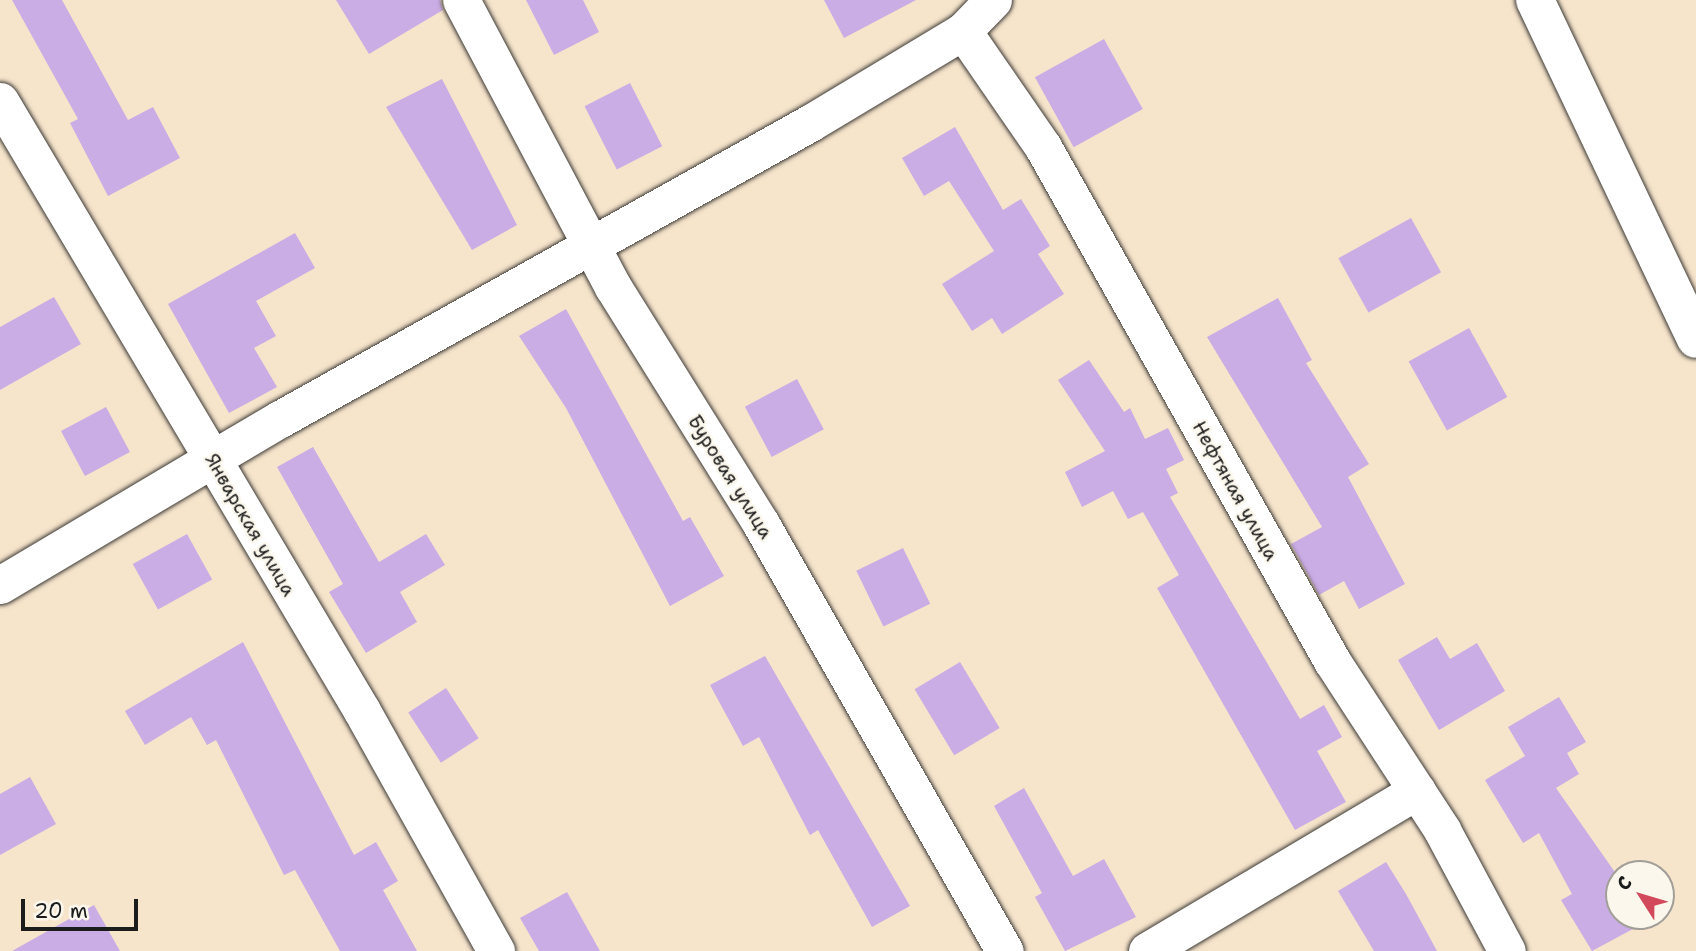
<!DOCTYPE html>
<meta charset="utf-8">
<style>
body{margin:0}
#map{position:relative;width:1696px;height:951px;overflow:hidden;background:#f6e4cb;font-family:"Shantell Sans",sans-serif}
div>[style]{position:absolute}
.building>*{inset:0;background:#cbade5;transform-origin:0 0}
.roads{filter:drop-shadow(0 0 2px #3d3a36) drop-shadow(0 0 2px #3d3a36)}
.street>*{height:37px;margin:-18.5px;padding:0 18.5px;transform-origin:18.5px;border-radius:18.5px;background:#fff}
.secondary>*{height:38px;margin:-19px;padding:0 19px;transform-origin:19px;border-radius:19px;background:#fff}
span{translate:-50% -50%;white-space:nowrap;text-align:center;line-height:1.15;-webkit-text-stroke:5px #fbf7ec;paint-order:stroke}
.street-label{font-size:19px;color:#1c1c1c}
.north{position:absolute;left:1605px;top:860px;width:70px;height:70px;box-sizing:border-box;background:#fbf7ec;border:2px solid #a29f99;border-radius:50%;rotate:307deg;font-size:19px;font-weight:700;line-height:28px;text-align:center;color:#1c1c1c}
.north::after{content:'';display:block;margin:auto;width:24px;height:32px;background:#d1495b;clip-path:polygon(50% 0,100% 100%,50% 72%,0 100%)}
.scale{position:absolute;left:21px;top:899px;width:117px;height:32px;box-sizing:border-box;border:4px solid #1c1c1c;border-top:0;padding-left:9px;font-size:21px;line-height:24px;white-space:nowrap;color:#1c1c1c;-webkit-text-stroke:5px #fbf7ec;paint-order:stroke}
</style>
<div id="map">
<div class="building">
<i style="clip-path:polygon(12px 0,62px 0,128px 120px,153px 107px,180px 158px,108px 196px,70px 123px,78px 119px)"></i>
<i style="clip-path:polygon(336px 0,440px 0,443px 10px,369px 54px)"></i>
<i style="clip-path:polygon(526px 0,583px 0,599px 32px,554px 55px)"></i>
<i style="clip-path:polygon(824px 0,916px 0,844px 38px)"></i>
<i style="left:1104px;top:39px;width:80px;height:79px;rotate:61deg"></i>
<i style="clip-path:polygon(442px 79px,517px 225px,472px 250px,386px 107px)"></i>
<i style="left:630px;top:83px;width:71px;height:51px;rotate:63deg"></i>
<i style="clip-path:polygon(955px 127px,1003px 210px,1021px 199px,1050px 246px,1038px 254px,1064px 294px,1002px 334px,992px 318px,972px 331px,942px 284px,994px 251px,949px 181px,924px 196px,902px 158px)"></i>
<i style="left:1411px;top:218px;width:62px;height:83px;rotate:61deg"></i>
<i style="clip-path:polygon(295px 233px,315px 268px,256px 301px,276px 336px,254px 348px,277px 387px,229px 413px,168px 304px)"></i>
<i style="clip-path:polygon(54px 297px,81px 344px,0 390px,0 327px)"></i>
<i style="clip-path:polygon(1278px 298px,1312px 360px,1306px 363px,1369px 464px,1348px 477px,1405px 584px,1359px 609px,1344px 581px,1319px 595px,1307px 573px,1291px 544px,1322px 527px,1207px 337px)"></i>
<i style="clip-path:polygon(566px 309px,683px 521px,690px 517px,724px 576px,670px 606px,566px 408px,519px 336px)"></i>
<i style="left:1469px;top:328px;width:79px;height:69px;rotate:61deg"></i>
<i style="clip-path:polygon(1089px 360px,1124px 412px,1130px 408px,1145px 439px,1168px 428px,1184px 460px,1166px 469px,1178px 493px,1170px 497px,1300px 719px,1324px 705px,1342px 737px,1317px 751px,1346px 802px,1295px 830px,1157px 588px,1179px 575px,1143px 512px,1128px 519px,1113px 491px,1082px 507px,1065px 472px,1105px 451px,1058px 380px)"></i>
<i style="left:797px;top:379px;width:57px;height:59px;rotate:62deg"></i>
<i style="left:106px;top:407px;width:51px;height:51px;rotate:62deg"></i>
<i style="clip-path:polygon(313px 447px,379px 562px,426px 534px,445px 565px,400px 592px,417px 622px,366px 653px,329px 592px,343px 584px,277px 467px)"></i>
<i style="left:187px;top:534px;width:52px;height:62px;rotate:61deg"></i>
<i style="left:903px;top:548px;width:62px;height:52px;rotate:64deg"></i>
<i style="clip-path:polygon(1437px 637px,1450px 659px,1477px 643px,1505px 691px,1439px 730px,1398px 660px)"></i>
<i style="clip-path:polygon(243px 642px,354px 855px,376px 842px,398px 881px,383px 890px,417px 951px,340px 951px,295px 870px,284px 875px,216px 740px,207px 745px,191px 717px,145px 745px,125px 711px)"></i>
<i style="clip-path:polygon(765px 656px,910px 906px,872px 927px,818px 830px,810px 835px,759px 737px,743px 746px,710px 685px)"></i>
<i style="left:960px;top:662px;width:77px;height:53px;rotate:59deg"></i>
<i style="left:446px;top:688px;width:60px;height:45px;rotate:57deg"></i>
<i style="clip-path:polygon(1559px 697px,1586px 742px,1567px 753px,1579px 774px,1556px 788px,1619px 878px,1619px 916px,1657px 916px,1592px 951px,1561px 900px,1572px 894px,1539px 833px,1523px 843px,1485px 780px,1525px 756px,1508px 727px)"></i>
<i style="clip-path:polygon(30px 777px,56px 824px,0 855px,0 794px)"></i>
<i style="clip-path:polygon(1024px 788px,1073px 876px,1104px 859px,1136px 917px,1065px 951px,1035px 897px,1042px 893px,994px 806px)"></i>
<i style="clip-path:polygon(1386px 862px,1406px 894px,1437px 951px,1374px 951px,1338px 891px)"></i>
<i style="clip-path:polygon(567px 892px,600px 951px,539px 951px,520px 918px)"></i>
<i style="clip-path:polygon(94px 905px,120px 951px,12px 951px)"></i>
</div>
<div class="roads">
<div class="street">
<i style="left:461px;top:0;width:325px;rotate:62.1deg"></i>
<i style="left:613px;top:287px;width:279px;rotate:58deg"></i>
<i style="left:761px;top:524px;width:492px;rotate:60.3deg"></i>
<i style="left:963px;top:31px;width:141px;rotate:55.4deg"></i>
<i style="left:1043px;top:147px;width:590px;rotate:60.65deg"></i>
<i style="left:1332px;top:661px;width:202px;rotate:56.9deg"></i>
<i style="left:1442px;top:830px;width:137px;rotate:61.8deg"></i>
<i style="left:0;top:101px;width:709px;rotate:59.31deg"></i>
<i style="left:362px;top:711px;width:275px;rotate:60.8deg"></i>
<i style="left:0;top:585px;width:326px;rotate:-30.7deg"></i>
<i style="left:280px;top:419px;width:607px;rotate:-29.18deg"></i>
<i style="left:810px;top:123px;width:179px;rotate:-31deg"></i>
<i style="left:963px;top:31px;width:43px;rotate:-45.9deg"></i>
<i style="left:1147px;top:951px;width:314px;rotate:-30.7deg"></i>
</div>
<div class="secondary">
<i style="left:1535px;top:0;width:375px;rotate:64.6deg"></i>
</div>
</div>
<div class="street-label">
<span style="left:730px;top:477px;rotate:58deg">Буровая улица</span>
<span style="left:1235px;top:491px;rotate:61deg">Нефтяная улица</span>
<span style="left:250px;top:525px;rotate:60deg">Январская улица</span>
</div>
<div class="north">С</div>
<div class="scale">20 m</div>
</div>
